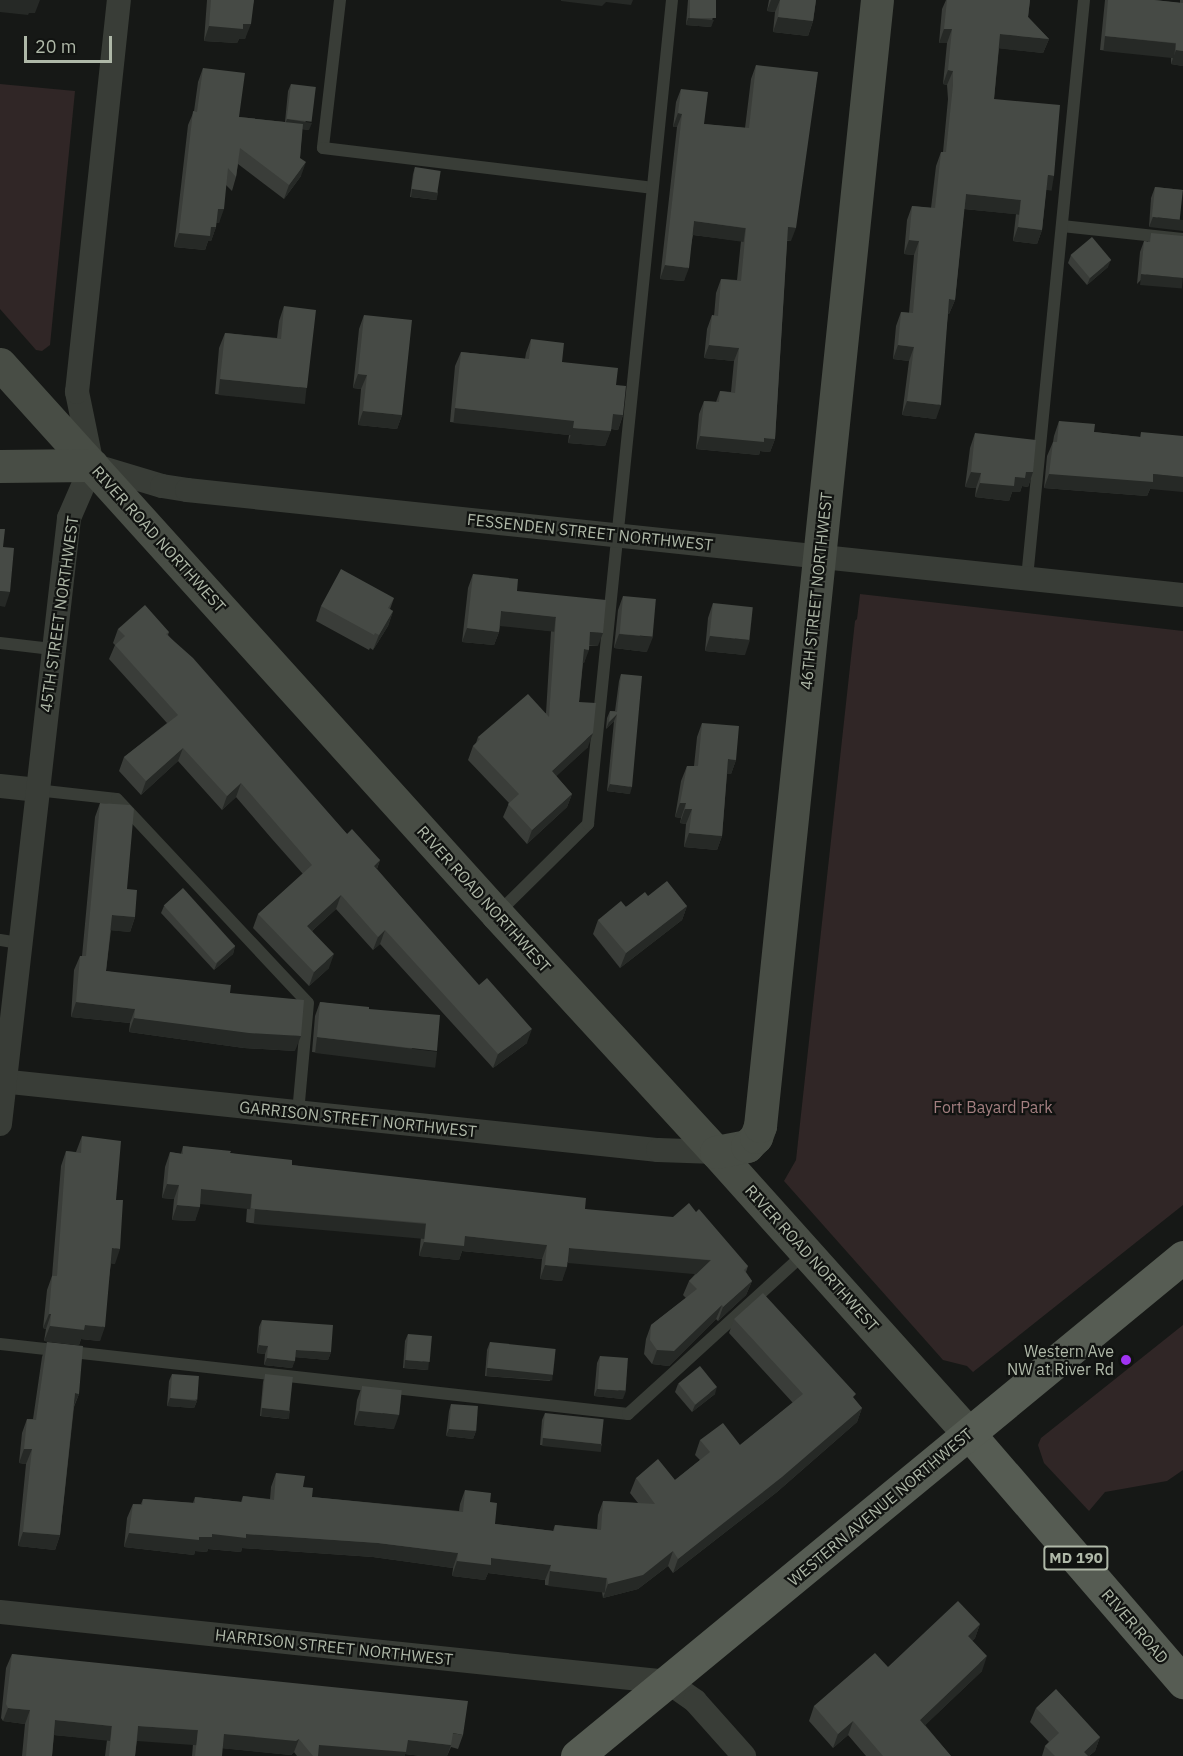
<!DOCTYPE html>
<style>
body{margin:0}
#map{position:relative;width:1183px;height:1756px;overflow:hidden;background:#161816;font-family:"IBM Plex Sans",sans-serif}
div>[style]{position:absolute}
.green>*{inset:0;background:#302626}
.lane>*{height:12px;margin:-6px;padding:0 6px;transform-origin:6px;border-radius:6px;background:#393d37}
.street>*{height:24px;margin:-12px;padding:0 12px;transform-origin:12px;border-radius:12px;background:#393d37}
.secondary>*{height:33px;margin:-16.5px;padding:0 16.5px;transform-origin:16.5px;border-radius:16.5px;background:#484d45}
.primary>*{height:33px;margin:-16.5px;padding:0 16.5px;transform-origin:16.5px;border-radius:16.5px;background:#565c53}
.wall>*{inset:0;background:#3a3d39}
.shaded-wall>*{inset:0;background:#262926;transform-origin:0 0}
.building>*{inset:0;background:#464a45;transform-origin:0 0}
.dots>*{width:16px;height:16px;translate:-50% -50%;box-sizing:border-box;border:3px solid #111311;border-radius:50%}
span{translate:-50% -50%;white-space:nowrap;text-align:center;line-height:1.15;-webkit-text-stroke:4.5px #111311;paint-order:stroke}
.shield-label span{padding:2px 4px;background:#111311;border:2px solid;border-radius:4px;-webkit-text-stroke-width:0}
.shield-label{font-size:15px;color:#afb8a8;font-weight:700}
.street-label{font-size:16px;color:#afb8a8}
.park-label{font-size:16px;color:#a37f80}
.poi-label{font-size:16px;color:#afb8a8}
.right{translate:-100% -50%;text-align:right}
.scale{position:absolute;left:24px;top:36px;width:88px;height:27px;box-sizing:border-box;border:3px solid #afb8a8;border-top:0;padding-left:8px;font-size:18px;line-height:21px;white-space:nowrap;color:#afb8a8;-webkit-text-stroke:4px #111311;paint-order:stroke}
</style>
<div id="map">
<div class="green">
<i style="clip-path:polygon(0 84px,75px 91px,50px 345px,42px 351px,36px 350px,0 309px)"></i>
<i style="clip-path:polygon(860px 594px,1183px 631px,1183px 1205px,973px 1372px,967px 1366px,943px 1360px,784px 1181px,796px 1160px,855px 621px,857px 619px)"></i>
<i style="clip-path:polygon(1183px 1325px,1183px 1470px,1167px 1481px,1105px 1492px,1089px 1511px,1044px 1463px,1038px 1445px,1041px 1438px)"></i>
</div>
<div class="lane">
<i style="left:340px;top:0;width:149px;rotate:96.6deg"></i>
<i style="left:323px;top:148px;width:331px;rotate:6.9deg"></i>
<i style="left:1062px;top:226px;width:122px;rotate:6.1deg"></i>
<i style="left:1027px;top:578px;width:581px;rotate:-84.37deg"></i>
<i style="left:0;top:643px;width:52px;rotate:6.6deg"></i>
<i style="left:36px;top:790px;width:81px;rotate:6.3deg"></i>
<i style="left:117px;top:799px;width:279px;rotate:46.9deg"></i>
<i style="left:308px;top:1003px;width:109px;rotate:95.2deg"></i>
<i style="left:498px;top:913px;width:127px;rotate:-44.7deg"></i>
<i style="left:588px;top:824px;width:828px;rotate:-84.18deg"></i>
<i style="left:0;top:940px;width:19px;rotate:9deg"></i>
<i style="left:0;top:1344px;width:632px;rotate:6.36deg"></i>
<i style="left:628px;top:1414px;width:239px;rotate:-42.3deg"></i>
</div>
<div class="street">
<i style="left:92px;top:465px;width:73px;rotate:16.7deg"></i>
<i style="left:162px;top:486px;width:25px;rotate:9deg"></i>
<i style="left:187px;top:490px;width:1002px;rotate:6.02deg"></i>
<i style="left:0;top:786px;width:36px;rotate:6deg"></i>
<i style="left:0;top:1081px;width:662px;rotate:5.99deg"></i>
<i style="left:658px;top:1150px;width:58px;rotate:2deg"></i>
<i style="left:0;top:1124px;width:610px;rotate:-83.5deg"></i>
<i style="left:69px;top:518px;width:58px;rotate:-66.5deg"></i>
<i style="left:92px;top:465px;width:75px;rotate:-101.6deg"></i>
<i style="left:77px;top:392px;width:394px;rotate:-83.9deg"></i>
<i style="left:0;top:1612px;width:672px;rotate:5.98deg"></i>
<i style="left:668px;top:1682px;width:33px;rotate:35deg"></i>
<i style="left:695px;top:1701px;width:74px;rotate:48.3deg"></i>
</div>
<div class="secondary">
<i style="left:0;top:364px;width:741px;rotate:47.9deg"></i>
<i style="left:497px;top:914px;width:323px;rotate:47.4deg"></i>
<i style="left:716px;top:1152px;width:379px;rotate:48.1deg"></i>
<i style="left:0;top:466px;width:92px;rotate:-0.6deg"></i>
<i style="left:716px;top:1152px;width:32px;rotate:-11deg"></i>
<i style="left:747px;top:1146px;width:13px;rotate:-45deg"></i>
<i style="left:756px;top:1137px;width:12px;rotate:-70deg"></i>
<i style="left:760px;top:1126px;width:1132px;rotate:-84.07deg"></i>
</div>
<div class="primary">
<i style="left:969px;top:1434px;width:328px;rotate:49.2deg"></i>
<i style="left:577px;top:1756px;width:785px;rotate:-39.47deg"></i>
</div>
<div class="wall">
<i style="clip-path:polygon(207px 0,254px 0,245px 39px,239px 39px,237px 43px,204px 41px)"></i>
<i style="clip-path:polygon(688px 0,716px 0,711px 27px,686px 25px)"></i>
<i style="clip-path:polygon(769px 0,816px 0,813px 21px,808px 36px,773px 32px,775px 12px,767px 11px)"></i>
<i style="clip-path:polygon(946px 0,1030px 0,1028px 17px,1049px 39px,1043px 53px,999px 48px,994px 99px,1049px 190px,1046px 190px,1042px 230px,1037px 244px,1013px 241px,1016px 214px,964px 209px,955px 300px,949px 314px,948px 314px,936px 419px,902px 415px,909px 361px,893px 359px,896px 326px,901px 312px,909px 313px,914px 255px,904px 254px,907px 220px,912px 206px,931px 208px,936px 166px,941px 152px,943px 152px,948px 99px,947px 85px,943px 84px,947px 43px,939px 43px,942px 9px)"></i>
<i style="clip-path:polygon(1105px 0,1154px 0,1180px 3px,1180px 0,1183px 0,1183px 66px,1171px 64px,1171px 57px,1100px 50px)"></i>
<i style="clip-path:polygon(756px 65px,791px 241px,787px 241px,775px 439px,770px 452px,760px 451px,759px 455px,696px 449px,699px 414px,704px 401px,716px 402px,720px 391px,731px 392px,734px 361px,704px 358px,707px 329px,712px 315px,714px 316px,716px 293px,721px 279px,737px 280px,741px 241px,693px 235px,684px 281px,660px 279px,677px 127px,673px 127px,676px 102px,681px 89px,704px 124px,745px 128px,751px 79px)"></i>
<i style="clip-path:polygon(203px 68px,239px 117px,285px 122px,288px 91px,291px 84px,309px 130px,302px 129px,300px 158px,301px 176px,284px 199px,238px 164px,236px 177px,232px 191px,226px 185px,219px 223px,216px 223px,216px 227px,211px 241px,208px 241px,205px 250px,174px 247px,188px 125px,194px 111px,198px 82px)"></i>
<i style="clip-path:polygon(415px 167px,438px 192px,436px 200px,410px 197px,413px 174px)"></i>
<i style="clip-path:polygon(1155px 187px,1183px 190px,1149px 227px,1151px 198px)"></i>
<i style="clip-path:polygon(1151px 233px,1183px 236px,1137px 284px,1140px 252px,1144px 241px,1148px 242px)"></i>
<i style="clip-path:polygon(1071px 255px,1108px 267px,1087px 285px,1068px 263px)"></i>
<i style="clip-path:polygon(284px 306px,302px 403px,215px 394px,219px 348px,225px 333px,277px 338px,279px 321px)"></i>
<i style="clip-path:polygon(364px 315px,402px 415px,397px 429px,358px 425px,361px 389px,353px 388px,359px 329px)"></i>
<i style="clip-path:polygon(531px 339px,562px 362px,616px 385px,623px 415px,618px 430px,611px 429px,605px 446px,568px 443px,569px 435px,450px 422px,455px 366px,461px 352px,525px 359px,526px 353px)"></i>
<i style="clip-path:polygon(1059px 421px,1094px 432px,1140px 437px,1141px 432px,1150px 489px,1147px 496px,1044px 488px,1047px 456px,1053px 442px,1054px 436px)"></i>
<i style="clip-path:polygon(975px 433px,1033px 472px,1028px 487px,1022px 486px,1020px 492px,1012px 492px,1009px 501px,975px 497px,976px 488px,965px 487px,970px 448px)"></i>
<i style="clip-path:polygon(473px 574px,517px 591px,598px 646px,589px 646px,584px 663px,583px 663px,579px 702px,588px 747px,556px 776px,572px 794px,567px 807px,527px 844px,503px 817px,509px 803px,468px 760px,473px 746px,476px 743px,478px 737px,546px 713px,551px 631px,500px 625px,499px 632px,494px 645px,462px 642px,468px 588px)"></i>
<i style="clip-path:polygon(623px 596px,647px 652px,614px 648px,618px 610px)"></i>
<i style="clip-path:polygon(394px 598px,390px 609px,393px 611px,388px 626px,373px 650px,370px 648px,369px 650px,316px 621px,321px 606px)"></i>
<i style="clip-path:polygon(713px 603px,745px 655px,705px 651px,708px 618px)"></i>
<i style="clip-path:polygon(118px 629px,169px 632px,168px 635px,347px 834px,380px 860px,377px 869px,527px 1043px,493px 1068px,380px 944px,373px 950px,336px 909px,312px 931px,329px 968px,309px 986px,253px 928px,258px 914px,303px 874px,272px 839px,236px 797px,222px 810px,178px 761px,141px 795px,119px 771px,124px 757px,167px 723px,109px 659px,115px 645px,113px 643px)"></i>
<i style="clip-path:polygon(621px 674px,630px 794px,607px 791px,614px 721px,606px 729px,607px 718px,610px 711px,615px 711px,619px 681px)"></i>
<i style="clip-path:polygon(702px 723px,736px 760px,731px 774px,727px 774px,722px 836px,717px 850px,684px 847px,686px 824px,680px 823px,681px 818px,675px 817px,681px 781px,687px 766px,694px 766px,697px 737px)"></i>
<i style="clip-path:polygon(100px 803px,135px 917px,130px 932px,111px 930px,106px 971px,230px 993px,295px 1051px,244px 1048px,129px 1032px,130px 1023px,71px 1017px,74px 970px,80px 956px,82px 956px,95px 817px)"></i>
<i style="clip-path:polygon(648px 896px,687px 906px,682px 920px,620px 968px,593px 934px,598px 920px)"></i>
<i style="clip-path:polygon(164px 906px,235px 946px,233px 954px,214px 970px,161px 913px)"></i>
<i style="clip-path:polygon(320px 1002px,369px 1009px,431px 1066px,312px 1052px,315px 1016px)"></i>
<i style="clip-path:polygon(82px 1136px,116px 1200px,115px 1264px,111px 1263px,100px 1341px,81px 1339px,79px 1345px,44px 1341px,46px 1329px,43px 1328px,47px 1290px,52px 1276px,61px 1166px,66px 1151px,76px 1152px)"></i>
<i style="clip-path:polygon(183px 1146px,230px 1153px,292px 1165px,585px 1209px,748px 1266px,746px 1272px,752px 1281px,746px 1295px,718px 1321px,716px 1319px,669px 1366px,652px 1364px,644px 1354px,646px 1339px,651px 1325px,686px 1298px,683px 1295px,689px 1281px,696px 1273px,567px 1262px,562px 1281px,540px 1279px,542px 1259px,462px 1251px,459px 1260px,419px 1256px,421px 1237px,250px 1223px,246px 1222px,247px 1208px,200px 1203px,195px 1221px,172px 1220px,174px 1199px,162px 1198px,165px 1167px,170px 1152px,181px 1154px)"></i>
<i style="clip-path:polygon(734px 1319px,854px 1399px,862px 1408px,857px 1422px,777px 1492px,673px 1573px,668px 1566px,638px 1589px,603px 1598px,602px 1592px,545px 1585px,545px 1580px,488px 1573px,485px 1580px,452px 1576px,453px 1568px,373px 1557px,242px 1548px,241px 1552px,208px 1549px,207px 1552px,195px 1551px,194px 1555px,124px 1547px,127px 1518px,133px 1504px,141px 1504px,143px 1499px,193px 1503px,195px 1497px,241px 1502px,243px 1496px,270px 1499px,271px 1487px,276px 1473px,303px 1487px,312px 1497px,459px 1511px,460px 1504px,465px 1490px,490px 1502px,495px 1524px,553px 1531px,555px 1525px,597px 1529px,598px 1515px,603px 1501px,638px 1503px,630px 1493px,636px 1478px,675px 1480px,700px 1460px,695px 1455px,700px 1440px,740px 1445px,793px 1403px,729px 1333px)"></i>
<i style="clip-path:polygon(262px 1320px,331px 1352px,328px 1360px,295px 1357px,292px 1368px,264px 1365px,265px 1354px,257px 1353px,259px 1327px)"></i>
<i style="clip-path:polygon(408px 1334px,427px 1370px,403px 1368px,405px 1341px)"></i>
<i style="clip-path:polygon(47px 1342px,79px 1394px,74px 1407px,60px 1535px,55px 1550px,18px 1546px,26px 1464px,19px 1463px,22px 1433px,27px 1419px,33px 1419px,42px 1357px)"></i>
<i style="clip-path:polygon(490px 1342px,553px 1373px,550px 1381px,485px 1376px,487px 1350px)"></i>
<i style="clip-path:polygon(600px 1356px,623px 1399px,594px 1396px,597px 1363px)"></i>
<i style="clip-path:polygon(172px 1374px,197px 1401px,194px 1408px,167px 1406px,169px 1381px)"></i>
<i style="clip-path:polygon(265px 1374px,290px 1411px,287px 1419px,260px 1416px,263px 1382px)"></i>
<i style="clip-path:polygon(678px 1384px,715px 1394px,692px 1412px,675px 1392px)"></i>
<i style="clip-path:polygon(362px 1386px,394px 1429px,354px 1425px,357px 1400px)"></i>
<i style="clip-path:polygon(451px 1404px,476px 1431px,473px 1439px,446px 1436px,449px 1411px)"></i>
<i style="clip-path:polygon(545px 1413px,602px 1444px,599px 1451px,540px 1445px,542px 1420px)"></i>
<i style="clip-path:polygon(980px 1624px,975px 1638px,972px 1641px,982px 1671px,925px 1725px,951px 1756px,866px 1756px,848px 1735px,833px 1748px,809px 1721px,814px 1706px,888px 1667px)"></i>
<i style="clip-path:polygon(12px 1654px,463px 1735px,458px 1749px,451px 1747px,447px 1756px,421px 1756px,405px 1754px,405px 1756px,297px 1756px,294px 1752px,291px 1755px,222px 1748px,222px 1756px,192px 1756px,193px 1744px,137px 1740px,135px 1756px,105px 1756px,107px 1740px,54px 1735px,52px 1756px,22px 1756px,25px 1724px,3px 1721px,1px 1718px,6px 1668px)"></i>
<i style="clip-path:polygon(1036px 1708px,1100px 1737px,1095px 1751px,1089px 1756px,1042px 1756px,1045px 1746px,1049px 1742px,1030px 1722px)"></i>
</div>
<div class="shaded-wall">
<i style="clip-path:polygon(0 0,40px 0,35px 13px,29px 13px,28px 15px,0 12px)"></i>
<i style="clip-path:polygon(561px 0,633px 0,631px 5px,606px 2px,602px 6px,561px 1px)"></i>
<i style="clip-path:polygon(771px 0,780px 0,775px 12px,767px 11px)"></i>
<i style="clip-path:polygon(778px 17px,813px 21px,808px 36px,773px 32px)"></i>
<i style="clip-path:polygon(688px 18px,714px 20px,711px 27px,686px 25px)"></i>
<i style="clip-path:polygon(243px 24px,251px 24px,245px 39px,239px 39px,237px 43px,204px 41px,209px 26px)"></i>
<i style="clip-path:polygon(944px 29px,952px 29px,947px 43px,939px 43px)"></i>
<i style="clip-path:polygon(1000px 34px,1049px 39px,1043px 53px,995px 48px)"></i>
<i style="left:1105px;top:36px;width:71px;height:15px;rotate:6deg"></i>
<i style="clip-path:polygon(1176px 50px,1183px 51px,1183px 66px,1171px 64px)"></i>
<i style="clip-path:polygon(948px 70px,953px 71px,947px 85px,943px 84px)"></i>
<i style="clip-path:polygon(678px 113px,682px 114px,677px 127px,673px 127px)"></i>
<i style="clip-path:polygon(287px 119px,312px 123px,309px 130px,284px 127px)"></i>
<i style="clip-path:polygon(306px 162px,301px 176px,284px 199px,289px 185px)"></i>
<i style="left:1048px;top:175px;width:6px;height:15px;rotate:9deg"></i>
<i style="left:412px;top:189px;width:26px;height:8px;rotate:7deg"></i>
<i style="left:966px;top:194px;width:55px;height:15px;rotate:6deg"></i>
<i style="clip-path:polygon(218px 209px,224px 209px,219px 223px,213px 223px)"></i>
<i style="clip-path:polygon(1153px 217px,1183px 220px,1183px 231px,1149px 227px)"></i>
<i style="left:694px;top:221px;width:52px;height:14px;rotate:8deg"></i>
<i style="clip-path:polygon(211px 227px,216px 227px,211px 241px,208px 241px,205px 250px,174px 247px,179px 233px)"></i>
<i style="clip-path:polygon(788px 227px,796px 228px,791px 241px,783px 240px)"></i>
<i style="clip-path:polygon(1018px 227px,1042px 230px,1037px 244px,1013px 241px)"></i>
<i style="clip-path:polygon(909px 240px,919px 241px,914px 255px,904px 254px)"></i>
<i style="clip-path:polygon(1111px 260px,1108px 267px,1087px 285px,1090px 278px)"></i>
<i style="clip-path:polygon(665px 265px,689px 268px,684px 281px,660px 279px)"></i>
<i style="left:1141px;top:274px;width:42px;height:11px;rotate:5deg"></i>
<i style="clip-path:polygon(949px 299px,955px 300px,949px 314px,944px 313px)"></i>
<i style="clip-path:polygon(709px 345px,739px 348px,734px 361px,704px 358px)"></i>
<i style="clip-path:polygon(898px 345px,914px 347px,909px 361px,893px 359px)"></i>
<i style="clip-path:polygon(358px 374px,367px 375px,361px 389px,353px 388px)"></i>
<i style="left:220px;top:379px;width:87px;height:16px;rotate:6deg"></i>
<i style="clip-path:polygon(907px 401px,941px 405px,936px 419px,902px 415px)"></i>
<i style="left:455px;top:408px;width:120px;height:15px;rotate:6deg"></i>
<i style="clip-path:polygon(363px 411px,402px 415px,397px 429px,358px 425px)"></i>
<i style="clip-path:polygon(613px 414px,623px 415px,618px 430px,607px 428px)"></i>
<i style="clip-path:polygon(573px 428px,611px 431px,605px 446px,568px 443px)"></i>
<i style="clip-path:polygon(700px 436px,764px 438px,775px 439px,770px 452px,760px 451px,759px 455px,696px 449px)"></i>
<i style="clip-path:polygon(971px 472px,981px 473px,976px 488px,965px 487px)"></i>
<i style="clip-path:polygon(1026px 472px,1033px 472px,1028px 487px,1022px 486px,1020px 492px,1012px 492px,1009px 501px,975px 497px,980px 483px,1015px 477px)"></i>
<i style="clip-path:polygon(1049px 474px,1153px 474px,1183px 477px,1183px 492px,1150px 489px,1147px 496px,1044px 488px)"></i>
<i style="clip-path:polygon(0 591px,10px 592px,5px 607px,0 606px)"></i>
<i style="clip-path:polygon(393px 611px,388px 626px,373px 650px,379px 635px)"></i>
<i style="left:501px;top:611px;width:55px;height:15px;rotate:6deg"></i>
<i style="clip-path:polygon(467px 628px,499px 632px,494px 645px,462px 642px)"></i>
<i style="clip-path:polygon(590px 632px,603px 633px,598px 646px,585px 645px)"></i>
<i style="clip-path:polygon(619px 634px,653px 637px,647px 652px,614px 648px)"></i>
<i style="clip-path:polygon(710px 636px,750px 640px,745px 655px,705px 651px)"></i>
<i style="clip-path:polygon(584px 649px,589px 650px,584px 663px,579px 663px)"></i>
<i style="clip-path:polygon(617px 714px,614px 721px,606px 729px,609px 722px)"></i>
<i style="clip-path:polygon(593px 733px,588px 747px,547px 785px,552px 771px)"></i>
<i style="clip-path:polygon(183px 748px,178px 761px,141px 795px,146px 781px)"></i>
<i style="clip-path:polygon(728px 759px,736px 760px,731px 774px,723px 774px)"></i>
<i style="clip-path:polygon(241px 783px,236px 797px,222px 810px,227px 796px)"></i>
<i style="clip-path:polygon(610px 784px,632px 787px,630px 794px,607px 791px)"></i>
<i style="clip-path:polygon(572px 794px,567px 807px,527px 844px,532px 830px)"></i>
<i style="clip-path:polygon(680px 803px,686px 803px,681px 818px,675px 817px)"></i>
<i style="clip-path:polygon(685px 809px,692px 809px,686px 824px,680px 823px)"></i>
<i style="clip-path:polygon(689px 833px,722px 836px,717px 850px,684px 847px)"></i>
<i style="clip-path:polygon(380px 860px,375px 874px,374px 866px)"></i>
<i style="clip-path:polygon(341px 895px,336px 909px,302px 940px,307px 926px)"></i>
<i style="clip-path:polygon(687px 906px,682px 920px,620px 968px,626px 953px)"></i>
<i style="clip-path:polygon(112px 915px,135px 917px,130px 932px,107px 930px)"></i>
<i style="clip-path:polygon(385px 930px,380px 944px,373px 950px,378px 937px)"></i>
<i style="clip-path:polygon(235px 946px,233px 954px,214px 970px,217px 963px)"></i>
<i style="clip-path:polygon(334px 954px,329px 968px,309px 986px,314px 972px)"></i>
<i style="clip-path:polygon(76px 1002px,135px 1009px,130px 1023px,71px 1017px)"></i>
<i style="clip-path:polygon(134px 1018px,301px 1036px,295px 1051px,244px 1048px,129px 1032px)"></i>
<i style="clip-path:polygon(532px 1029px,527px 1043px,493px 1068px,498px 1054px)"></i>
<i style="left:317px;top:1037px;width:121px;height:16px;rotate:7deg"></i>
<i style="clip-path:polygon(167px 1184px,179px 1185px,174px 1199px,162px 1198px)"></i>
<i style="left:201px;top:1189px;width:51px;height:15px;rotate:6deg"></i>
<i style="clip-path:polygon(177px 1205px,200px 1207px,195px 1221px,172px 1220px)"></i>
<i style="left:255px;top:1209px;width:172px;height:15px;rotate:5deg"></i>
<i style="clip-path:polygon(465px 1236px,547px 1245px,542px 1259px,462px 1251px,459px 1260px,419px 1256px,424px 1242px)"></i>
<i style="clip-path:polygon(112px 1248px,120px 1249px,115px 1264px,107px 1263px)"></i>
<i style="left:569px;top:1248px;width:143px;height:15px;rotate:5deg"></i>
<i style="clip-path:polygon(545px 1265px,567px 1267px,562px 1281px,540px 1279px)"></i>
<i style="clip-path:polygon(752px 1281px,746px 1295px,718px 1321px,723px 1307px)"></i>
<i style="clip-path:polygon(722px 1305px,716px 1319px,669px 1366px,652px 1364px,657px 1350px)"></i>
<i style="clip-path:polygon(49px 1314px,51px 1314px,46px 1329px,43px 1328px)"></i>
<i style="clip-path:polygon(85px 1325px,105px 1327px,100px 1341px,81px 1339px,79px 1345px,44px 1341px,50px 1326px)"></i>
<i style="clip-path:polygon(259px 1345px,268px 1346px,265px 1354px,257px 1353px)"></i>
<i style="clip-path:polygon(296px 1350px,331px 1352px,328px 1360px,293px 1357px)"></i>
<i style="clip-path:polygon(267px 1358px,295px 1361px,292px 1368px,264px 1365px)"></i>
<i style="left:405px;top:1360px;width:24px;height:8px;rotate:5deg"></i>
<i style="left:487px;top:1368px;width:66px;height:8px;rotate:4deg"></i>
<i style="clip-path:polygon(717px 1387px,715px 1394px,692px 1412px,695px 1405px)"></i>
<i style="clip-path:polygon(597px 1389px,626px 1391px,623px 1399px,594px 1396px)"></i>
<i style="clip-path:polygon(75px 1393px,79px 1394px,73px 1408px)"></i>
<i style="clip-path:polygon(170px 1398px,197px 1401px,194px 1408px,167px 1406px)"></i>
<i style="left:262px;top:1408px;width:28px;height:8px;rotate:6deg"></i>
<i style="clip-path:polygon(862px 1408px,857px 1422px,777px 1492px,673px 1573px,678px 1559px)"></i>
<i style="clip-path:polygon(359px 1411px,399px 1415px,394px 1429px,354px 1425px)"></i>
<i style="clip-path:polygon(449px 1429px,476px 1431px,473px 1439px,446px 1436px)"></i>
<i style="left:543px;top:1438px;width:59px;height:8px;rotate:6deg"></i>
<i style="clip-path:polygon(24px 1449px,32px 1449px,26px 1464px,19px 1463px)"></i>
<i style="clip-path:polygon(23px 1532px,60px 1535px,55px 1550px,18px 1546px)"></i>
<i style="clip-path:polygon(129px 1533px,199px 1537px,212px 1534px,246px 1534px,378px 1543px,458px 1553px,453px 1568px,373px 1557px,242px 1548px,241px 1552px,208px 1549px,207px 1552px,195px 1551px,194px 1555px,124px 1547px)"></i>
<i style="clip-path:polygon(673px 1551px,668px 1566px,638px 1589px,603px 1598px,608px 1584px)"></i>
<i style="clip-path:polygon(491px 1558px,551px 1565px,545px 1580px,488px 1573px,485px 1580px,452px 1576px,457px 1561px)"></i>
<i style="left:550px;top:1571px;width:57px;height:15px;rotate:7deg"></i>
<i style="clip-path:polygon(980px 1624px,975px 1638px,962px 1651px,968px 1636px)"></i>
<i style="clip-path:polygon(987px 1656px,982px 1671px,915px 1735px,920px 1720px)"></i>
<i style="clip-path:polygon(8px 1708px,30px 1710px,25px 1724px,3px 1721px)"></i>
<i style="left:55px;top:1720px;width:57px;height:15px;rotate:6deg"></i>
<i style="clip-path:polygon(853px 1721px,848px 1735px,833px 1748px,838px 1734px)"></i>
<i style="left:138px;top:1726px;width:60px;height:15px;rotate:4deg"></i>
<i style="clip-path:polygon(224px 1734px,299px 1739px,294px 1752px,291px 1755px,219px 1748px)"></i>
<i style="clip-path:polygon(1100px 1737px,1095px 1751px,1089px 1756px,1082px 1756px,1084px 1752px)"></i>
<i style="clip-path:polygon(408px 1740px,451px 1745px,447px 1756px,421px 1756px,405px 1754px,405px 1756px,315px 1756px,319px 1745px)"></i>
</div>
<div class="building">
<i style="clip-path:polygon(211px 0,254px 0,251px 24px,243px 24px,243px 29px,209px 26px)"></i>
<i style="left:690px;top:0;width:26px;height:18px"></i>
<i style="clip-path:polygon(780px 0,816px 0,813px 21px,778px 17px)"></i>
<i style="clip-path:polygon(947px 0,1030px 0,1028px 17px,1049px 39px,1000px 34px,994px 99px,1060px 105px,1054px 176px,1048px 175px,1042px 230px,1018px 227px,1021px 200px,966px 194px,955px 300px,949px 299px,941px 405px,907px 401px,914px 347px,898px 345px,901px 312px,913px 313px,919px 241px,909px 240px,912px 206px,935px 208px,941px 152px,946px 152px,953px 85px,953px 71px,948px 70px,952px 29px,944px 29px)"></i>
<i style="clip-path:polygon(1108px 0,1154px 0,1183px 3px,1183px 51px,1176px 50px,1176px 43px,1105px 36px)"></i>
<i style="clip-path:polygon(756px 65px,818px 72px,796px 228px,788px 227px,775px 439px,764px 438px,764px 442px,700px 436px,704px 401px,719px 402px,720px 391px,735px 393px,739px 348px,709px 345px,712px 315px,718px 316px,721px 279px,741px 281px,746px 228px,694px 221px,689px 268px,665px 265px,682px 114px,678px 113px,681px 89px,708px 92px,704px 124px,749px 128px)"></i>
<i style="clip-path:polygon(203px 68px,245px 73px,239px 117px,303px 124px,300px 158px,306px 162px,289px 185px,240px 148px,236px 177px,228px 168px,224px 209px,218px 209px,216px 227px,211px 227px,210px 236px,179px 233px,193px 111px,197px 112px)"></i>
<i style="left:291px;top:84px;width:25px;height:35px;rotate:7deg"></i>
<i style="left:415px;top:167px;width:26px;height:22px;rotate:9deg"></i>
<i style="left:1155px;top:187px;width:28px;height:30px;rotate:6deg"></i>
<i style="clip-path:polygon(1151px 233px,1183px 236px,1183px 278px,1141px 274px,1144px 241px,1150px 242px)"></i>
<i style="left:1092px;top:237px;width:30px;height:28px;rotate:50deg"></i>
<i style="clip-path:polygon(284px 306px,316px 310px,307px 388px,220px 379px,225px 333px,281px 339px)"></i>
<i style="clip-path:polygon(364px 315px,412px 320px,402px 415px,363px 411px,367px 375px,358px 374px)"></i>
<i style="clip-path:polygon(531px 339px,564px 343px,562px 362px,618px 368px,616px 385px,626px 386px,623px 415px,613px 414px,611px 431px,573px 428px,574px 421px,455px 408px,461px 352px,529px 359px)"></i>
<i style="clip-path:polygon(1059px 421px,1095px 424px,1094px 432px,1141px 437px,1141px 432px,1183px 436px,1183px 477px,1153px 474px,1153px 482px,1049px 474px,1053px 442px,1057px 442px)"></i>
<i style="clip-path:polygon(975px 433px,1036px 440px,1033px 472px,1026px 472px,1025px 478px,1015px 477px,1014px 486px,980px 483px,981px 473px,971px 472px)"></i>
<i style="clip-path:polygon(0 529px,5px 529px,3px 547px,14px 548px,10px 592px,0 591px)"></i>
<i style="clip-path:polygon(341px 569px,394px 598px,388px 608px,393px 611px,379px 635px,375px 633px,374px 635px,321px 606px)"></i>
<i style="clip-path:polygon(473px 574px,518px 579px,517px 591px,606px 600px,603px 633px,590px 632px,589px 650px,584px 649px,579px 702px,596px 703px,593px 733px,552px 771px,572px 794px,532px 830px,508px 804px,519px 794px,473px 746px,480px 739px,478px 737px,528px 694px,549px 717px,556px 617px,501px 611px,499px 632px,467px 628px)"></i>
<i style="left:623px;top:596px;width:33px;height:38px;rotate:5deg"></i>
<i style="left:713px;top:603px;width:40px;height:33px;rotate:6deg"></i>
<i style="clip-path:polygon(145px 605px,169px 632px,166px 634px,193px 658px,347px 834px,352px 829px,380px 860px,374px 866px,479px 985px,487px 978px,532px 1029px,498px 1054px,385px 930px,378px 937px,341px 895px,307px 926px,334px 954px,314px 972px,258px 914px,312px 865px,241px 783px,227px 796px,183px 748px,146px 781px,124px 757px,178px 715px,115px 645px,125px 636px,118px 629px)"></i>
<i style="clip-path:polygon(621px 674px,642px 676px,632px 787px,610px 784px,617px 714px,609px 722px,610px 711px,617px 712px)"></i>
<i style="clip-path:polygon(702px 723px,739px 726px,736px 760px,728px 759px,722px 836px,689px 833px,692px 809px,685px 809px,686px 803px,680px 803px,687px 766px,698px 766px)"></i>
<i style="clip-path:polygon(100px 803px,130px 805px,134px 809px,127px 889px,137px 890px,135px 917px,112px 915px,106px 971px,231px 985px,230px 993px,304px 1000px,301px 1036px,249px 1033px,134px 1018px,135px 1009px,76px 1002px,80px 956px,86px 956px)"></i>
<i style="clip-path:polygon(667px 881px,687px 906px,626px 953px,598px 920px,621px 901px,626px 907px,645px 892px,648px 896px)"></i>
<i style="left:183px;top:888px;width:78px;height:26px;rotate:48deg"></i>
<i style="clip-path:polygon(320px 1002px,369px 1007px,369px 1009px,440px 1015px,437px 1051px,317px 1037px)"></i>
<i style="clip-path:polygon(82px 1136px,121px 1141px,116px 1200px,123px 1200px,120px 1249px,112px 1248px,105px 1327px,85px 1325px,84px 1330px,50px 1326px,51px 1314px,49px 1314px,52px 1276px,57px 1276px,66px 1151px,81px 1153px)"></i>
<i style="clip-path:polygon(183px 1146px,231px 1151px,230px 1153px,292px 1160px,292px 1165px,586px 1198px,585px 1209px,673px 1217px,689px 1203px,696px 1212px,699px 1209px,748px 1266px,744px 1270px,752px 1281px,723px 1307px,722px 1305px,674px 1351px,657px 1350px,650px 1340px,651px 1325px,697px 1289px,689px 1281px,711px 1260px,569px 1248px,567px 1267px,545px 1265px,547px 1245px,465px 1236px,464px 1246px,424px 1242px,426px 1223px,255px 1209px,251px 1208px,252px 1194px,201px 1189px,200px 1207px,177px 1205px,179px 1185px,167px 1184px,170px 1152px,183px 1154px)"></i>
<i style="clip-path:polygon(763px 1293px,856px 1394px,853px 1397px,862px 1408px,782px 1477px,678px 1559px,673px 1551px,643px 1575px,608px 1584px,607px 1578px,550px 1571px,551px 1565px,491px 1558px,491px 1565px,457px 1561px,458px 1553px,378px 1543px,246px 1534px,246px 1538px,212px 1534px,212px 1537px,199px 1537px,199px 1540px,129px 1533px,133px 1504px,142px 1505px,143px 1499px,195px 1503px,195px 1497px,242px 1502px,243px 1496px,274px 1500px,276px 1473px,305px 1476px,303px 1487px,313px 1488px,312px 1497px,463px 1512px,465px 1490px,491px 1493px,490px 1502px,497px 1503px,495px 1524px,554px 1531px,555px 1525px,601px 1530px,603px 1501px,655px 1504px,636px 1478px,658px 1459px,675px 1480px,710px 1452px,700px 1440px,723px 1423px,740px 1445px,803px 1394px,734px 1319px)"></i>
<i style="clip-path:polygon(262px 1320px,333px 1325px,331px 1352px,296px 1350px,295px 1361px,267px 1358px,268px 1346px,259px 1345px)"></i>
<i style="left:408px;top:1334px;width:24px;height:26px;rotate:5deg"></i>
<i style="clip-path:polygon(47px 1342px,83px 1346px,79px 1394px,75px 1393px,60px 1535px,23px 1532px,32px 1449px,24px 1449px,27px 1419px,36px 1420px)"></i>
<i style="left:490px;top:1342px;width:66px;height:26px;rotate:6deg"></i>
<i style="left:600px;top:1356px;width:28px;height:33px;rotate:4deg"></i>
<i style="left:700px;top:1366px;width:27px;height:28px;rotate:51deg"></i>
<i style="left:172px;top:1374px;width:27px;height:24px;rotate:4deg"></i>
<i style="left:265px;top:1374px;width:28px;height:34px;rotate:6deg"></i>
<i style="left:362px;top:1386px;width:40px;height:25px;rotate:6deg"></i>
<i style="left:451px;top:1404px;width:27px;height:25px;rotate:4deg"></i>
<i style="left:545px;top:1413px;width:59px;height:25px;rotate:6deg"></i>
<i style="clip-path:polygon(958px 1601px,980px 1624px,968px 1636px,987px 1656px,920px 1720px,951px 1756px,883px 1756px,853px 1721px,838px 1734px,814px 1706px,875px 1653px,888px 1667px)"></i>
<i style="clip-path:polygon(12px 1654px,468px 1701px,463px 1735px,453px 1733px,451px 1745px,408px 1740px,406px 1752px,319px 1745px,318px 1756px,313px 1756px,299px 1739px,296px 1741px,224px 1734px,222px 1756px,195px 1756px,198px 1730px,138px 1726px,135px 1756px,109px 1756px,112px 1726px,55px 1720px,52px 1756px,26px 1756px,30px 1710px,8px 1708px,6px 1704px)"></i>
<i style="clip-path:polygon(1056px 1689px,1100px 1737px,1084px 1752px,1088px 1756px,1055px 1756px,1045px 1746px,1059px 1733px,1036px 1708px)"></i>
</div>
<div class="dots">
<i style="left:1126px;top:1360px;background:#a033f3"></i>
</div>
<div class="shield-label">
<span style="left:1076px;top:1558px">MD 190</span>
</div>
<div class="street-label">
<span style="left:590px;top:532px;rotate:6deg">FESSENDEN STREET NORTHWEST</span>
<span style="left:159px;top:539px;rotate:48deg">RIVER ROAD NORTHWEST</span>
<span style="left:816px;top:591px;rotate:-84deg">46TH STREET NORTHWEST</span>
<span style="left:59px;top:614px;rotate:-82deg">45TH STREET NORTHWEST</span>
<span style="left:484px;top:899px;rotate:48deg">RIVER ROAD NORTHWEST</span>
<span style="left:358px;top:1119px;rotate:6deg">GARRISON STREET NORTHWEST</span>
<span style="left:812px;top:1258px;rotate:48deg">RIVER ROAD NORTHWEST</span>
<span style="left:880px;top:1507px;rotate:-40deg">WESTERN AVENUE NORTHWEST</span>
<span style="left:1135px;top:1626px;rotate:49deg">RIVER ROAD</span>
<span style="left:334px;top:1647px;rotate:6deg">HARRISON STREET NORTHWEST</span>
</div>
<div class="park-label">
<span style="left:993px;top:1107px">Fort Bayard Park</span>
</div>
<div class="poi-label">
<span class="right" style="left:1114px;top:1360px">Western Ave<br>NW at River Rd</span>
</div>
<div class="scale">20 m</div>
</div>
